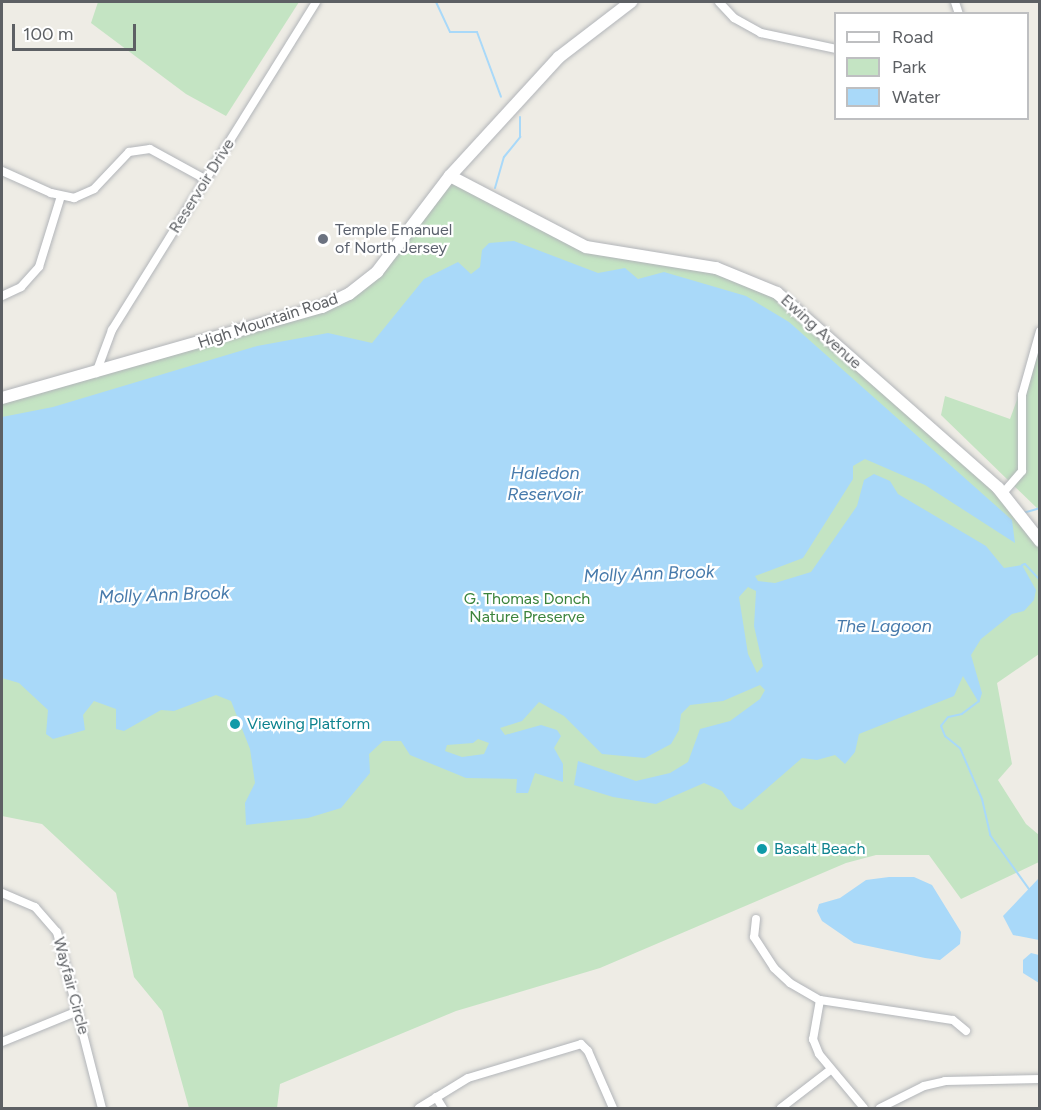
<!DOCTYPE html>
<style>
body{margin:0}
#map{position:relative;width:1041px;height:1110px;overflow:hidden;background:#eeece5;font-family:Figtree,sans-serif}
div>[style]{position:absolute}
.green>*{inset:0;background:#c4e4c3}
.water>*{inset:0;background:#a9d9f9}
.stream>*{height:2px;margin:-1px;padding:0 1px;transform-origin:1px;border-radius:1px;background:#a9d9f9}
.roads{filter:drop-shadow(0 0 2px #b2b5b9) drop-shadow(0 0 2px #b2b5b9)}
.street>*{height:8px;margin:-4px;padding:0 4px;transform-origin:4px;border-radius:4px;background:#fff}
.secondary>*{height:12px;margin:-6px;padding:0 6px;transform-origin:6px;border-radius:6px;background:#fff}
.dots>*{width:16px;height:16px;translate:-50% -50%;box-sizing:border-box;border:3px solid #fff;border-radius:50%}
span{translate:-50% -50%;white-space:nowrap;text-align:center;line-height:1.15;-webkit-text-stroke:4.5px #fff;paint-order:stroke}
.street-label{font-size:16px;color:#5d6064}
.worship-label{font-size:16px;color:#5b616d}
.left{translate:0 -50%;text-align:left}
.park-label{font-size:16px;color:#3b843c}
.culture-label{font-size:16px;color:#0d838f}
.water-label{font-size:18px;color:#477aab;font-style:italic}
.frame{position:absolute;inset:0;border:3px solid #5d6064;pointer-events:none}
.legend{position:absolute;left:834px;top:12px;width:195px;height:108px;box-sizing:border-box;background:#fff;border:2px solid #bebfc1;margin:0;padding:8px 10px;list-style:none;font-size:18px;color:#5d6064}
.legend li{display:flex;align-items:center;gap:12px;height:30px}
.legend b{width:30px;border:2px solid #bebfc1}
.scale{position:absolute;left:12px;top:24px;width:124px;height:27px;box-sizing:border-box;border:3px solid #5d6064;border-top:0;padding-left:8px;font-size:18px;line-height:21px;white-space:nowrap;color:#5d6064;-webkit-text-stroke:4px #fff;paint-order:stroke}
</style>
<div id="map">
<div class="green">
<i style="clip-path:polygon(98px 2px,299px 2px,226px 116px,186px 94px,91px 23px)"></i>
<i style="clip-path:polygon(450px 176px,572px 242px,687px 261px,761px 285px,998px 488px,1039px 541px,1039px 654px,997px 683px,1012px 764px,998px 780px,1026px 824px,1039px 835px,1039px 862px,961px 899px,929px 855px,876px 855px,846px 863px,600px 968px,456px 1011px,280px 1084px,277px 1108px,189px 1108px,162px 1011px,134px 977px,116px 893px,42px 824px,2px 816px,2px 398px,322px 307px,364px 284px)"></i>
<i style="clip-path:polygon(1039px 339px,1039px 510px,941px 415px,945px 396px,1010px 419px)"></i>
</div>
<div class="water">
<i style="clip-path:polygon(evenodd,514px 241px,598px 273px,625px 268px,638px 279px,664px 272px,746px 296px,789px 322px,1012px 520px,1015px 543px,925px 485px,865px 459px,853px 466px,853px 479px,803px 558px,755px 576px,758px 581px,775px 583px,811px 572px,857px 506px,864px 480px,874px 474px,890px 481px,898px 494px,986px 546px,1004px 568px,1022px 565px,1036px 590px,1034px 600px,1024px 611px,1012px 614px,981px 639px,971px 655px,982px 693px,979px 703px,963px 676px,954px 696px,859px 734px,855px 752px,845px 764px,835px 755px,817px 760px,802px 758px,742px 810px,733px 806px,722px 791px,704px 783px,656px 804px,613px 797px,574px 785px,578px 761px,636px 781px,670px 773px,688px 762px,700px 729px,730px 721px,760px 699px,765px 690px,760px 685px,723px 701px,690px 705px,681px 714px,679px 730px,671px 744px,645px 758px,602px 754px,564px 716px,539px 702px,522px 721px,500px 728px,505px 735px,541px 725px,557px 730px,561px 736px,554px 748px,563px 764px,563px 782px,535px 773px,528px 793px,516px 793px,517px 779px,466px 778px,410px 755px,401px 741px,383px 741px,369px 754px,370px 773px,341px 808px,308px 818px,246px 825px,245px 803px,255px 783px,250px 749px,231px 701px,216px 695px,174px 711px,161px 710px,124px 731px,116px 729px,116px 709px,94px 701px,83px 715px,85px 730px,53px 739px,46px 734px,48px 710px,19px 683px,2px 678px,2px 417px,53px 407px,257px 346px,328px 333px,372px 343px,424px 279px,458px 262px,471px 274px,480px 267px,482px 250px,489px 243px,514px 241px,748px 587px,756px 591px,754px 626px,763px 666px,757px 673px,748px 654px,739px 597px,748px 587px,514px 241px,478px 739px,489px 743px,484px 754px,462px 757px,445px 751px,447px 745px,473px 743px,478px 739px)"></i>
<i style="clip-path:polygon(889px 877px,914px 877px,932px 885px,961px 932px,960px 944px,940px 960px,925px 958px,854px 943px,822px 921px,817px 911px,819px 904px,840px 898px,866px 880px)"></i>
<i style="clip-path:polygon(1039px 878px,1039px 940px,1013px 935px,1003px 916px)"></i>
<i style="clip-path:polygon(1031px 953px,1039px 955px,1039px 983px,1023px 973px,1023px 960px)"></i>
</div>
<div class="stream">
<i style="left:436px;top:2px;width:33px;rotate:65deg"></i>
<i style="left:450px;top:32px;width:27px"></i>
<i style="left:477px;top:32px;width:69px;rotate:69.7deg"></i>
<i style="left:495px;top:188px;width:32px;rotate:-74deg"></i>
<i style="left:504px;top:157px;width:26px;rotate:-51deg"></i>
<i style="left:520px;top:137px;width:20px;rotate:-90deg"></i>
<i style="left:1023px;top:513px;width:18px;rotate:-16deg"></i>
<i style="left:1022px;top:565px;width:3px;rotate:-18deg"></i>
<i style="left:1025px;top:564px;width:22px;rotate:47deg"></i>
<i style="left:979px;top:701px;width:21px;rotate:143deg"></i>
<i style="left:962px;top:714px;width:14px;rotate:168deg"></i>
<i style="left:948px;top:717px;width:11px;rotate:128deg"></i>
<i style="left:941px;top:726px;width:11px;rotate:68deg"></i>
<i style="left:945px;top:736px;width:19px;rotate:39deg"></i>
<i style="left:960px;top:748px;width:56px;rotate:66.7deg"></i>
<i style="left:982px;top:799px;width:37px;rotate:77deg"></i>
<i style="left:990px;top:835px;width:67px;rotate:54.2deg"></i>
</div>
<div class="roads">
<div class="street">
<i style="left:719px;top:2px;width:22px;rotate:47deg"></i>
<i style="left:734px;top:18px;width:31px;rotate:29deg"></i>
<i style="left:761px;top:33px;width:77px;rotate:12deg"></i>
<i style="left:955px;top:2px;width:13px;rotate:72deg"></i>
<i style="left:2px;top:171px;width:54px;rotate:24.2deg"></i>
<i style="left:51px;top:193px;width:24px;rotate:12deg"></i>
<i style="left:74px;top:198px;width:22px;rotate:-24deg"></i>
<i style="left:94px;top:189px;width:51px;rotate:-46.6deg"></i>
<i style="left:129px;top:152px;width:21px;rotate:-8deg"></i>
<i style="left:150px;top:149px;width:63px;rotate:28.6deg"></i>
<i style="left:2px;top:296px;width:21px;rotate:-25deg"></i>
<i style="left:21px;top:287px;width:27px;rotate:-48deg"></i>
<i style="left:39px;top:267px;width:74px;rotate:-72.8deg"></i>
<i style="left:96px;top:373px;width:46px;rotate:-69.6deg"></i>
<i style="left:112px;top:330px;width:386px;rotate:-58.1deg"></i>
<i style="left:1003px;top:493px;width:29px;rotate:-49deg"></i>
<i style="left:1022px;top:471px;width:76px;rotate:-90deg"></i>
<i style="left:1022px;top:395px;width:66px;rotate:-74.3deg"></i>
<i style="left:2px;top:893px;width:36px;rotate:23deg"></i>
<i style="left:35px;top:907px;width:33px;rotate:49deg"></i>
<i style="left:57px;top:932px;width:182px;rotate:75.7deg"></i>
<i style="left:756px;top:919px;width:18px;rotate:96deg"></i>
<i style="left:754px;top:937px;width:37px;rotate:57deg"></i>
<i style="left:774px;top:968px;width:22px;rotate:43deg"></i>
<i style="left:790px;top:983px;width:34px;rotate:30deg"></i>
<i style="left:820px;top:1000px;width:134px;rotate:8.6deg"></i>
<i style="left:953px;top:1020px;width:17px;rotate:40deg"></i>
<i style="left:820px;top:1000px;width:40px;rotate:100deg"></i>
<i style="left:813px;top:1039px;width:16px;rotate:68deg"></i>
<i style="left:819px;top:1054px;width:70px;rotate:50.2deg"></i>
<i style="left:2px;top:1042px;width:82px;rotate:-22.2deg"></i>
<i style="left:436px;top:1097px;width:13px;rotate:58deg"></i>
<i style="left:419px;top:1108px;width:57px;rotate:-31.5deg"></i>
<i style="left:468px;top:1078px;width:118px;rotate:-16.7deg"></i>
<i style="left:581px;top:1044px;width:10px;rotate:45deg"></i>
<i style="left:588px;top:1051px;width:62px;rotate:66.3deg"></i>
<i style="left:781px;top:1108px;width:61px;rotate:-37.6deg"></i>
<i style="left:880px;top:1108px;width:49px;rotate:-26.6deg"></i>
<i style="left:924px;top:1086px;width:22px;rotate:-13deg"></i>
<i style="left:945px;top:1081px;width:95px;rotate:-1.2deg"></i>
</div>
<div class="secondary">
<i style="left:450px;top:176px;width:153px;rotate:27.6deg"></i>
<i style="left:586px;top:247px;width:132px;rotate:9.2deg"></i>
<i style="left:716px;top:268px;width:66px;rotate:22.3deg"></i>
<i style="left:777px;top:293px;width:295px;rotate:41.4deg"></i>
<i style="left:998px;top:488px;width:68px;rotate:51.6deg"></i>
<i style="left:2px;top:398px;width:333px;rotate:-15.9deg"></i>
<i style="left:322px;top:307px;width:30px;rotate:-26deg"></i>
<i style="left:349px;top:294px;width:36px;rotate:-38deg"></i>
<i style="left:377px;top:272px;width:121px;rotate:-52.8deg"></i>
<i style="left:450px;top:176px;width:161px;rotate:-47.5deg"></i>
<i style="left:559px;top:57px;width:91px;rotate:-37.4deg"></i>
</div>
</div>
<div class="dots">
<i style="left:323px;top:239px;background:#6b7280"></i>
<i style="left:235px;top:724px;background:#0f9aa8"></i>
<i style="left:762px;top:849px;background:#0f9aa8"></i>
</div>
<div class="street-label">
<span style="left:202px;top:186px;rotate:-58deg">Reservoir Drive</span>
<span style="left:268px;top:321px;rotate:-18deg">High Mountain Road</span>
<span style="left:821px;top:332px;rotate:42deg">Ewing Avenue</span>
<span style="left:71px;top:986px;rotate:75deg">Wayfair Circle</span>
</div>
<div class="worship-label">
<span class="left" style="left:335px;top:239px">Temple Emanuel<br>of North Jersey</span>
</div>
<div class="park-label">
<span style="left:527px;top:608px">G. Thomas Donch<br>Nature Preserve</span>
</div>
<div class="culture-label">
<span class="left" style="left:247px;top:724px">Viewing Platform</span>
<span class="left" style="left:774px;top:849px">Basalt Beach</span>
</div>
<div class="water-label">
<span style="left:545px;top:484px">Haledon<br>Reservoir</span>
<span style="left:649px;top:574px;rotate:-2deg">Molly Ann Brook</span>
<span style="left:164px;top:595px;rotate:-2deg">Molly Ann Brook</span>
<span style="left:884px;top:626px">The Lagoon</span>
</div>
<div class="frame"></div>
<ul class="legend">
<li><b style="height:8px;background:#fff"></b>Road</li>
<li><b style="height:16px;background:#c4e4c3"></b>Park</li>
<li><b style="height:16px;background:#a9d9f9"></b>Water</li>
</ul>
<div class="scale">100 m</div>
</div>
